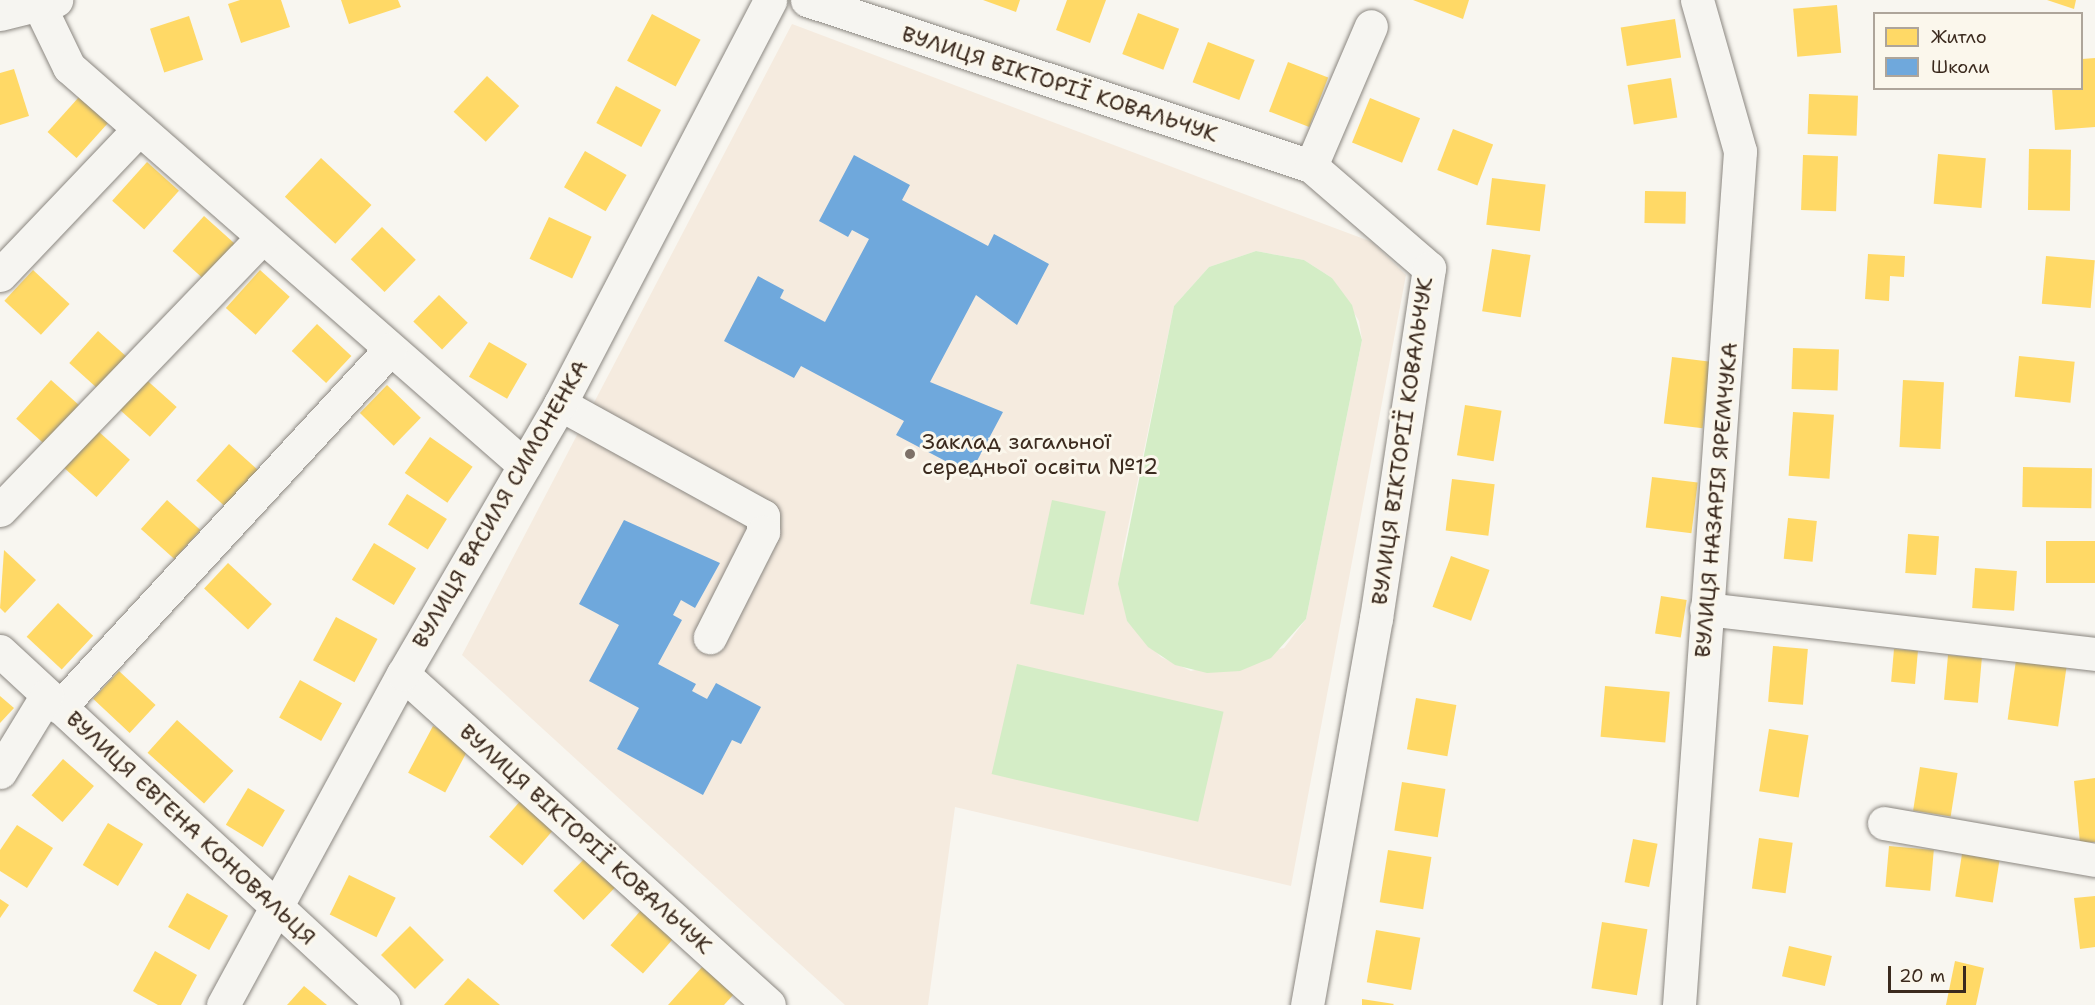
<!DOCTYPE html>
<meta charset="utf-8">
<style>
body{margin:0}
#map{position:relative;width:2095px;height:1005px;overflow:hidden;background:#f8f6f0;font-family:"Shantell Sans",sans-serif}
div>[style]{position:absolute}
.built>*{inset:0;background:#f5ebdf}
.green>*{inset:0;background:#d4edc6;transform-origin:0 0}
.homes>*{inset:0;background:#ffd966;transform-origin:0 0}
.schools>*{inset:0;background:#6fa8dc}
.roads{filter:drop-shadow(0 0 2px #8b8781) drop-shadow(0 0 2px #8b8781)}
.minor>*{height:33px;margin:-16.5px;padding:0 16.5px;transform-origin:16.5px;border-radius:16.5px;background:#f6f5f1}
.dots>*{width:16px;height:16px;translate:-50% -50%;box-sizing:border-box;border:3px solid #fbf7ec;border-radius:50%}
span{translate:-50% -50%;white-space:nowrap;text-align:center;line-height:1.15;-webkit-text-stroke:6px #fbf7ec;paint-order:stroke}
.street-label{font-size:22px;color:#3b2a1e}
.poi-label{font-size:22px;color:#3b2a1e}
.left{translate:0 -50%;text-align:left}
.legend{position:absolute;left:1873px;top:12px;width:210px;height:78px;box-sizing:border-box;background:#fbf7ec;border:2px solid #aea59a;margin:0;padding:8px 10px;list-style:none;font-size:18px;color:#3b2a1e}
.legend li{display:flex;align-items:center;gap:12px;height:30px}
.legend b{width:30px;border:2px solid #aea59a}
.scale{position:absolute;left:1888px;top:966px;width:78px;height:27px;box-sizing:border-box;border:3px solid #3b2a1e;border-top:0;padding-left:8px;font-size:18px;line-height:21px;white-space:nowrap;color:#3b2a1e;-webkit-text-stroke:4px #fbf7ec;paint-order:stroke}
</style>
<div id="map">
<div class="built">
<i style="clip-path:polygon(evenodd,792px 24px,1372px 242px,1406px 275px,1291px 886px,955px 807px,928px 1005px,845px 1005px,462px 655px,792px 24px,1256px 251px,1304px 260px,1332px 278px,1359px 321px,1362px 340px,1306px 619px,1284px 648px,1191px 671px,1161px 657px,1127px 621px,1122px 556px,1174px 306px,1209px 267px,1256px 251px)"></i>
</div>
<div class="green">
<i style="clip-path:polygon(1256px 251px,1304px 260px,1332px 278px,1352px 305px,1362px 340px,1306px 619px,1271px 658px,1240px 671px,1207px 673px,1175px 665px,1148px 647px,1127px 621px,1118px 584px,1174px 306px,1209px 267px)"></i>
<i style="left:1052px;top:500px;width:55px;height:106px;rotate:12deg"></i>
<i style="left:1017px;top:664px;width:212px;height:113px;rotate:13deg"></i>
</div>
<div class="homes">
<i style="clip-path:polygon(240px 0,281px 0,290px 27px,241px 43px,228px 4px)"></i>
<i style="clip-path:polygon(341px 0,398px 0,401px 7px,349px 24px)"></i>
<i style="clip-path:polygon(983px 0,1020px 0,1016px 12px)"></i>
<i style="clip-path:polygon(1067px 0,1106px 0,1090px 43px,1056px 30px)"></i>
<i style="clip-path:polygon(1413px 0,1469px 0,1463px 19px)"></i>
<i style="clip-path:polygon(2047px 0,2076px 0,2074px 9px)"></i>
<i style="left:1837px;top:5px;width:48px;height:44px;rotate:85deg"></i>
<i style="left:1138px;top:13px;width:44px;height:44px;rotate:21deg"></i>
<i style="left:652px;top:14px;width:55px;height:53px;rotate:28deg"></i>
<i style="left:189px;top:16px;width:46px;height:41px;rotate:72deg"></i>
<i style="left:1675px;top:19px;width:39px;height:55px;rotate:81deg"></i>
<i style="left:1208px;top:42px;width:50px;height:43px;rotate:21deg"></i>
<i style="clip-path:polygon(2095px 58px,2095px 127px,2055px 130px,2052px 88px,2082px 88px,2082px 59px)"></i>
<i style="left:1288px;top:62px;width:43px;height:53px;rotate:21deg"></i>
<i style="clip-path:polygon(14px 69px,29px 116px,0 125px,0 73px)"></i>
<i style="left:487px;top:76px;width:44px;height:49px;rotate:43deg"></i>
<i style="left:1671px;top:78px;width:40px;height:44px;rotate:81deg"></i>
<i style="left:616px;top:86px;width:51px;height:42px;rotate:28deg"></i>
<i style="left:1809px;top:94px;width:49px;height:40px;rotate:2deg"></i>
<i style="left:79px;top:97px;width:39px;height:47px;rotate:42deg"></i>
<i style="left:1370px;top:98px;width:54px;height:48px;rotate:22deg"></i>
<i style="left:1453px;top:129px;width:43px;height:44px;rotate:21deg"></i>
<i style="left:2029px;top:149px;width:42px;height:61px;rotate:1deg"></i>
<i style="left:585px;top:151px;width:48px;height:42px;rotate:30deg"></i>
<i style="left:1938px;top:154px;width:48px;height:50px;rotate:5deg"></i>
<i style="left:1803px;top:155px;width:35px;height:55px;rotate:2deg"></i>
<i style="left:321px;top:158px;width:69px;height:53px;rotate:43deg"></i>
<i style="left:147px;top:162px;width:43px;height:52px;rotate:42deg"></i>
<i style="left:1492px;top:178px;width:54px;height:47px;rotate:7deg"></i>
<i style="left:1645px;top:191px;width:41px;height:32px;rotate:1deg"></i>
<i style="left:204px;top:216px;width:43px;height:47px;rotate:42deg"></i>
<i style="left:549px;top:217px;width:47px;height:46px;rotate:25deg"></i>
<i style="left:382px;top:227px;width:47px;height:45px;rotate:44deg"></i>
<i style="left:1492px;top:249px;width:39px;height:63px;rotate:9deg"></i>
<i style="clip-path:polygon(1868px 254px,1905px 256px,1904px 277px,1890px 276px,1889px 301px,1865px 299px)"></i>
<i style="left:2046px;top:256px;width:49px;height:48px;rotate:5deg"></i>
<i style="left:33px;top:270px;width:50px;height:42px;rotate:43deg"></i>
<i style="left:260px;top:270px;width:40px;height:51px;rotate:42deg"></i>
<i style="left:439px;top:295px;width:40px;height:37px;rotate:44deg"></i>
<i style="left:317px;top:324px;width:47px;height:37px;rotate:43deg"></i>
<i style="left:98px;top:331px;width:43px;height:43px;rotate:42deg"></i>
<i style="left:489px;top:342px;width:44px;height:40px;rotate:30deg"></i>
<i style="left:1793px;top:348px;width:46px;height:41px;rotate:2deg"></i>
<i style="left:2019px;top:356px;width:56px;height:41px;rotate:6deg"></i>
<i style="left:1672px;top:357px;width:39px;height:67px;rotate:7deg"></i>
<i style="left:141px;top:375px;width:48px;height:40px;rotate:42deg"></i>
<i style="left:51px;top:380px;width:45px;height:52px;rotate:42deg"></i>
<i style="left:1903px;top:380px;width:41px;height:67px;rotate:3deg"></i>
<i style="left:387px;top:385px;width:47px;height:39px;rotate:44deg"></i>
<i style="left:1465px;top:405px;width:37px;height:51px;rotate:9deg"></i>
<i style="left:1793px;top:412px;width:41px;height:64px;rotate:4deg"></i>
<i style="left:98px;top:431px;width:43px;height:50px;rotate:42deg"></i>
<i style="left:430px;top:437px;width:52px;height:44px;rotate:35deg"></i>
<i style="left:229px;top:444px;width:43px;height:49px;rotate:42deg"></i>
<i style="left:2023px;top:467px;width:69px;height:40px;rotate:1deg"></i>
<i style="left:1652px;top:477px;width:46px;height:51px;rotate:7deg"></i>
<i style="left:1452px;top:479px;width:43px;height:52px;rotate:7deg"></i>
<i style="left:407px;top:494px;width:47px;height:36px;rotate:32deg"></i>
<i style="left:167px;top:500px;width:45px;height:39px;rotate:42deg"></i>
<i style="left:1788px;top:518px;width:29px;height:41px;rotate:6deg"></i>
<i style="left:1908px;top:534px;width:31px;height:39px;rotate:4deg"></i>
<i style="left:2046px;top:541px;width:49px;height:42px"></i>
<i style="left:374px;top:543px;width:49px;height:43px;rotate:31deg"></i>
<i style="clip-path:polygon(4px 550px,36px 580px,5px 613px,0 608px)"></i>
<i style="left:1451px;top:556px;width:41px;height:54px;rotate:20deg"></i>
<i style="left:228px;top:563px;width:60px;height:35px;rotate:43deg"></i>
<i style="left:1975px;top:568px;width:42px;height:40px;rotate:4deg"></i>
<i style="left:1661px;top:596px;width:26px;height:38px;rotate:9deg"></i>
<i style="left:58px;top:603px;width:48px;height:46px;rotate:43deg"></i>
<i style="left:336px;top:617px;width:47px;height:49px;rotate:28deg"></i>
<i style="left:1773px;top:646px;width:35px;height:56px;rotate:5deg"></i>
<i style="left:1894px;top:649px;width:24px;height:33px;rotate:5deg"></i>
<i style="left:1948px;top:655px;width:34px;height:45px;rotate:5deg"></i>
<i style="left:2016px;top:660px;width:51px;height:60px;rotate:8deg"></i>
<i style="left:119px;top:671px;width:50px;height:38px;rotate:43deg"></i>
<i style="left:300px;top:680px;width:48px;height:43px;rotate:29deg"></i>
<i style="left:1605px;top:686px;width:65px;height:51px;rotate:5deg"></i>
<i style="clip-path:polygon(0 696px,14px 708px,0 723px)"></i>
<i style="left:1416px;top:698px;width:41px;height:52px;rotate:10deg"></i>
<i style="left:177px;top:720px;width:76px;height:44px;rotate:42deg"></i>
<i style="left:433px;top:726px;width:42px;height:53px;rotate:28deg"></i>
<i style="left:1769px;top:729px;width:40px;height:63px;rotate:9deg"></i>
<i style="left:63px;top:759px;width:41px;height:48px;rotate:41deg"></i>
<i style="left:1920px;top:767px;width:38px;height:44px;rotate:9deg"></i>
<i style="clip-path:polygon(2095px 778px,2095px 842px,2080px 843px,2074px 781px)"></i>
<i style="left:1402px;top:782px;width:44px;height:49px;rotate:9deg"></i>
<i style="left:248px;top:788px;width:43px;height:43px;rotate:31deg"></i>
<i style="left:522px;top:799px;width:44px;height:50px;rotate:41deg"></i>
<i style="left:108px;top:823px;width:41px;height:49px;rotate:31deg"></i>
<i style="clip-path:polygon(17px 825px,53px 848px,27px 888px,0 871px,0 850px)"></i>
<i style="left:1759px;top:838px;width:34px;height:51px;rotate:8deg"></i>
<i style="left:1633px;top:839px;width:25px;height:44px;rotate:11deg"></i>
<i style="left:1889px;top:846px;width:45px;height:41px;rotate:5deg"></i>
<i style="left:1388px;top:850px;width:44px;height:53px;rotate:9deg"></i>
<i style="left:1962px;top:854px;width:38px;height:43px;rotate:9deg"></i>
<i style="left:586px;top:857px;width:42px;height:47px;rotate:44deg"></i>
<i style="left:349px;top:875px;width:52px;height:44px;rotate:26deg"></i>
<i style="left:187px;top:893px;width:47px;height:39px;rotate:29deg"></i>
<i style="clip-path:polygon(2095px 896px,2095px 947px,2080px 949px,2074px 898px)"></i>
<i style="clip-path:polygon(0 899px,9px 905px,0 918px)"></i>
<i style="left:642px;top:909px;width:43px;height:48px;rotate:41deg"></i>
<i style="left:1602px;top:922px;width:46px;height:67px;rotate:9deg"></i>
<i style="left:410px;top:926px;width:48px;height:41px;rotate:45deg"></i>
<i style="left:1376px;top:930px;width:45px;height:53px;rotate:10deg"></i>
<i style="left:1789px;top:946px;width:44px;height:31px;rotate:13deg"></i>
<i style="clip-path:polygon(155px 951px,197px 975px,181px 1005px,158px 1005px,133px 991px)"></i>
<i style="clip-path:polygon(1955px 961px,1984px 968px,1976px 1005px,1946px 1005px)"></i>
<i style="clip-path:polygon(702px 967px,734px 994px,724px 1005px,668px 1005px)"></i>
<i style="clip-path:polygon(468px 978px,500px 1005px,444px 1005px)"></i>
<i style="clip-path:polygon(304px 986px,327px 1005px,287px 1005px)"></i>
<i style="clip-path:polygon(1362px 999px,1394px 1004px,1393px 1005px,1362px 1005px)"></i>
</div>
<div class="schools">
<i style="clip-path:polygon(854px 155px,910px 185px,902px 200px,988px 246px,994px 234px,1049px 264px,1017px 325px,976px 295px,930px 382px,1003px 412px,970px 474px,896px 435px,904px 421px,801px 366px,794px 378px,724px 341px,758px 276px,784px 290px,780px 298px,825px 322px,869px 239px,852px 230px,848px 237px,819px 221px)"></i>
<i style="clip-path:polygon(624px 520px,720px 563px,695px 608px,681px 600px,673px 615px,682px 620px,658px 664px,696px 684px,692px 691px,707px 699px,716px 683px,761px 707px,741px 744px,732px 740px,703px 795px,617px 749px,639px 708px,589px 681px,619px 625px,579px 604px)"></i>
</div>
<div class="roads">
<div class="minor">
<i style="left:807px;top:0;width:531px;rotate:18.23deg"></i>
<i style="left:1311px;top:166px;width:156px;rotate:40.8deg"></i>
<i style="left:1429px;top:268px;width:354px;rotate:98.6deg"></i>
<i style="left:1376px;top:618px;width:393px;rotate:100.1deg"></i>
<i style="left:39px;top:5px;width:69px;rotate:64.2deg"></i>
<i style="left:69px;top:67px;width:605px;rotate:41.18deg"></i>
<i style="left:0;top:14px;width:58px;rotate:-14deg"></i>
<i style="left:1311px;top:166px;width:152px;rotate:-66.8deg"></i>
<i style="left:0;top:275px;width:202px;rotate:-46.4deg"></i>
<i style="left:560px;top:404px;width:232px;rotate:28.9deg"></i>
<i style="left:763px;top:516px;width:16px;rotate:90deg"></i>
<i style="left:763px;top:532px;width:118px;rotate:116.8deg"></i>
<i style="left:0;top:510px;width:378px;rotate:-46.1deg"></i>
<i style="left:1706px;top:609px;width:392px;rotate:6.6deg"></i>
<i style="left:0;top:651px;width:522px;rotate:42.75deg"></i>
<i style="left:403px;top:674px;width:493px;rotate:42.1deg"></i>
<i style="left:60px;top:707px;width:486px;rotate:-47.3deg"></i>
<i style="left:0;top:772px;width:90px;rotate:-58.6deg"></i>
<i style="left:1884px;top:823px;width:214px;rotate:9.9deg"></i>
<i style="left:223px;top:1005px;width:377px;rotate:-61.5deg"></i>
<i style="left:403px;top:674px;width:312px;rotate:-59.8deg"></i>
<i style="left:560px;top:404px;width:455px;rotate:-62.5deg"></i>
<i style="left:1679px;top:1005px;width:856px;rotate:-85.91deg"></i>
<i style="left:1740px;top:151px;width:157px;rotate:-105.9deg"></i>
</div>
</div>
<div class="dots">
<i style="left:910px;top:454px;background:#7d7168"></i>
</div>
<div class="street-label">
<span style="left:1060px;top:84px;rotate:18deg">ВУЛИЦЯ ВІКТОРІЇ КОВАЛЬЧУК</span>
<span style="left:1402px;top:441px;rotate:-82deg">ВУЛИЦЯ ВІКТОРІЇ КОВАЛЬЧУК</span>
<span style="left:1716px;top:500px;rotate:-85deg">ВУЛИЦЯ НАЗАРІЯ ЯРЕМЧУКА</span>
<span style="left:500px;top:504px;rotate:-60deg">ВУЛИЦЯ ВАСИЛЯ СИМОНЕНКА</span>
<span style="left:191px;top:828px;rotate:43deg">ВУЛИЦЯ ЄВГЕНА КОНОВАЛЬЦЯ</span>
<span style="left:586px;top:839px;rotate:42deg">ВУЛИЦЯ ВІКТОРІЇ КОВАЛЬЧУК</span>
</div>
<div class="poi-label">
<span class="left" style="left:922px;top:454px">Заклад загальної<br>середньої освіти №12</span>
</div>
<ul class="legend">
<li><b style="height:16px;background:#ffd966"></b>Житло</li>
<li><b style="height:16px;background:#6fa8dc"></b>Школи</li>
</ul>
<div class="scale">20 m</div>
</div>
